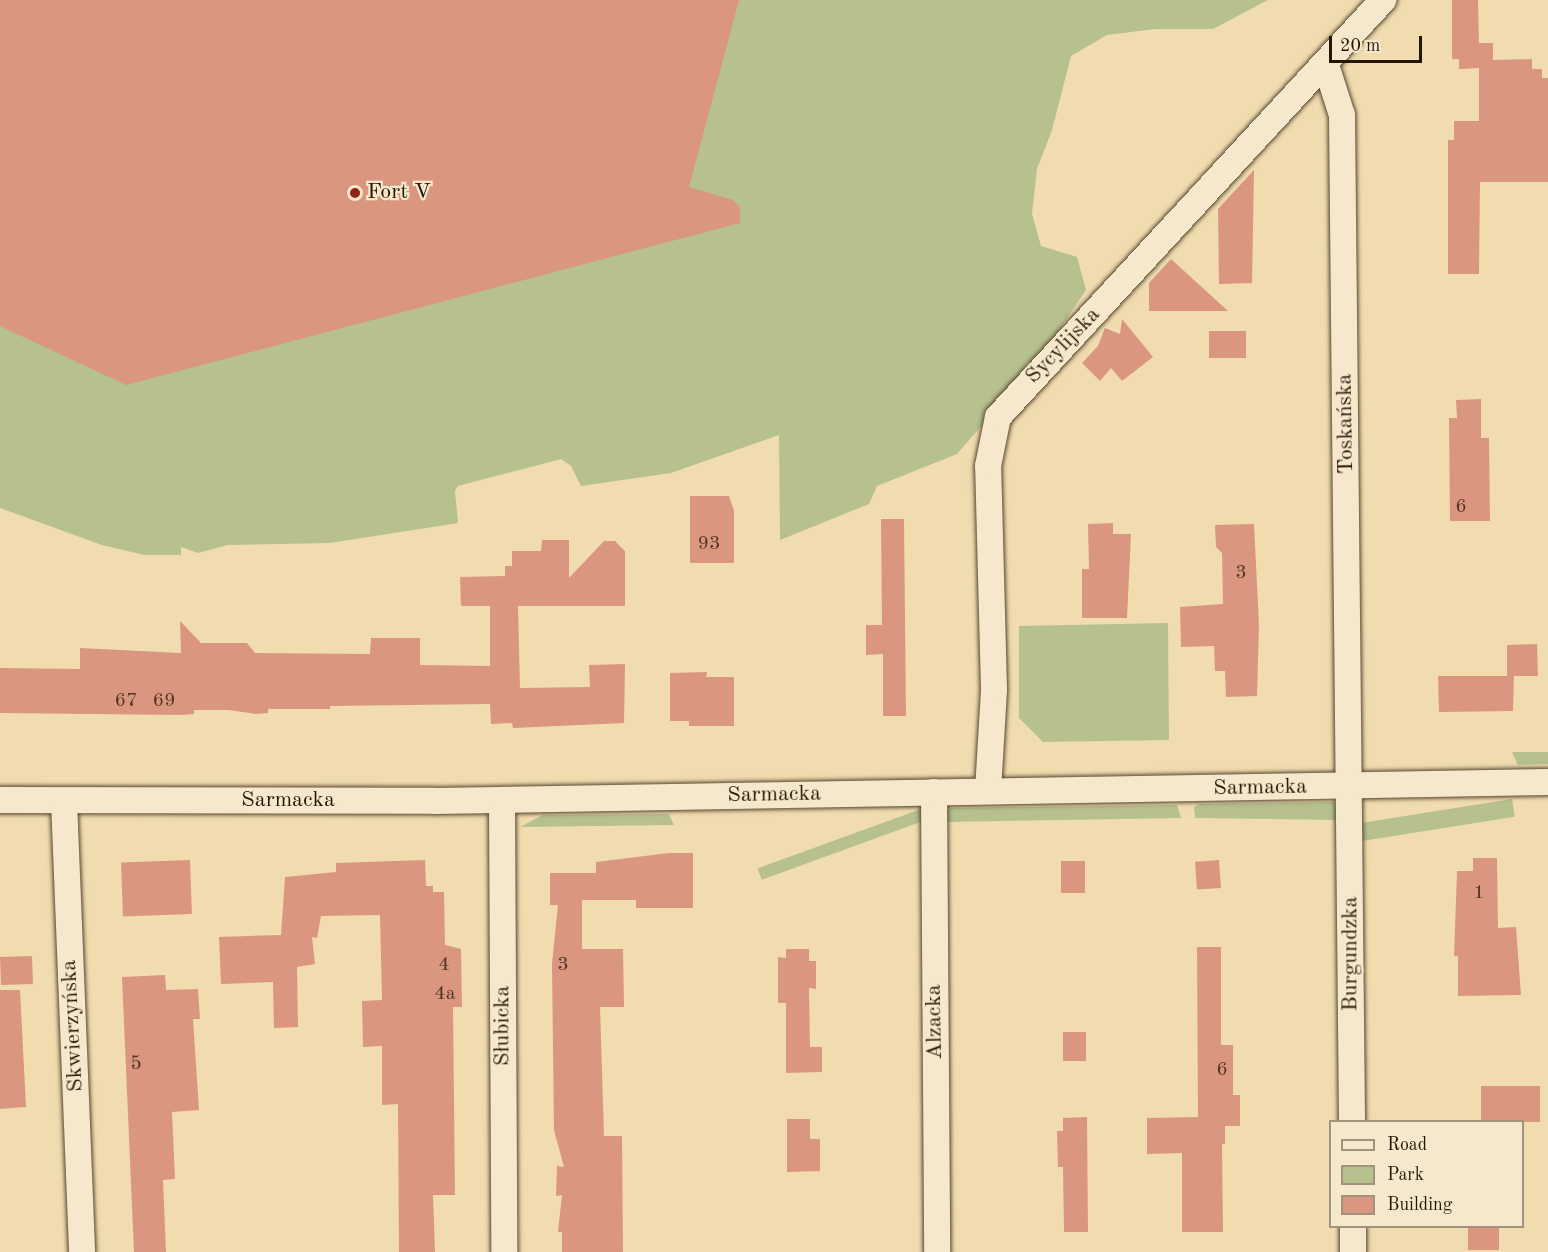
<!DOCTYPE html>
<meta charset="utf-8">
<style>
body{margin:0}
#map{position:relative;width:1548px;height:1252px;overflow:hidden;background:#f1dcb0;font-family:"Old Standard TT",serif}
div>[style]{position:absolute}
.green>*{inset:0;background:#b6c18e;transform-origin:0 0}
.building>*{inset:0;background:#da967f;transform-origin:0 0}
.roads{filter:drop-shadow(0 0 2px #57482f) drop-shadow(0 0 2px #57482f)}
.minor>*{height:26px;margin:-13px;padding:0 13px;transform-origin:13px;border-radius:13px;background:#f6e8cc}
.dots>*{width:16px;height:16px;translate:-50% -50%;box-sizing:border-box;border:3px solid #f6e8cc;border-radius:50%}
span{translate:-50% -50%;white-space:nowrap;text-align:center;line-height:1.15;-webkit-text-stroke:4.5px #f6e8cc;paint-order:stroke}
.number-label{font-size:20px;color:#523623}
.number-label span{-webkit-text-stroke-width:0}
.poi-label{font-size:22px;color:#241604}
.left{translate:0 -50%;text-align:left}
.street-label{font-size:22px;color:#241604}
.legend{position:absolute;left:1329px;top:1120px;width:195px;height:108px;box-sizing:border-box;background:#f6e8cc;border:2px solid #a2947c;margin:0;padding:8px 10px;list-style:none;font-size:18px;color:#241604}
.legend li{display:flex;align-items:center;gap:12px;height:30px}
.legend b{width:30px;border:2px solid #a2947c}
.scale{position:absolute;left:1329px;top:36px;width:93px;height:27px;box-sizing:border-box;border:3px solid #241604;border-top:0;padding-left:8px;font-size:18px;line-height:21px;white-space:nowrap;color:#241604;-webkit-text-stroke:4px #f6e8cc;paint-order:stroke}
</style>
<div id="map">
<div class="green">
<i style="clip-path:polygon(0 0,1268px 0,1213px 29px,1155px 29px,1107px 35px,1071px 56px,1052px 130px,1037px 169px,1032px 214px,1041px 246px,1077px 257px,1086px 290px,1038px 361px,957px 454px,877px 486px,869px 504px,780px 540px,779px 435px,671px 473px,581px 486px,571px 466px,561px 459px,458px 486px,455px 491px,458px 523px,330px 543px,228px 545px,198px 553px,181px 547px,181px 555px,144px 555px,102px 545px,0 508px)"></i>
<i style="clip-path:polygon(1168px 623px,1169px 740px,1043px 742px,1019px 718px,1019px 626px)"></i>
<i style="clip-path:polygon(1512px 752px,1548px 752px,1548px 764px,1518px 765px)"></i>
<i style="left:1512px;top:799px;width:18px;height:153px;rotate:81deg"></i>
<i style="clip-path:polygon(1333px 802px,1337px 804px,1340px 820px,1195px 818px,1194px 807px,1199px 804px)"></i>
<i style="clip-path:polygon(1177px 805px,1181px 818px,945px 822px,945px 812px,951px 808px)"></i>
<i style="left:921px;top:809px;width:12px;height:174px;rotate:70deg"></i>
<i style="clip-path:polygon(669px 814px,674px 825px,520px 827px,543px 815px)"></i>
</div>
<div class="building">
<i style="clip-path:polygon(0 0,739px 0,689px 187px,733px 200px,740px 207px,740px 223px,126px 385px,0 326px)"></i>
<i style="clip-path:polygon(1452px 0,1478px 0,1479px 43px,1493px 43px,1493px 60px,1532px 59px,1532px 69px,1542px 69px,1542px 78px,1548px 78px,1548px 182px,1480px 182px,1479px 274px,1448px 274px,1448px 140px,1454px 140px,1454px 121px,1479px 121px,1479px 68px,1459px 69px,1459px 59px,1452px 59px)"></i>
<i style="clip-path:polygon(1254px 170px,1252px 283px,1219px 284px,1218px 209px)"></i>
<i style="clip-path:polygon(1171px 259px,1228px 311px,1149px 311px,1149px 283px)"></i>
<i style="clip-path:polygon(1122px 319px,1153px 357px,1122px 381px,1111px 368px,1100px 381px,1082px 363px,1098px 346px,1105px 328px,1120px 334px)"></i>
<i style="left:1209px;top:331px;width:37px;height:27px"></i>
<i style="clip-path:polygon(1481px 399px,1481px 438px,1489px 438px,1490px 521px,1450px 521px,1449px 418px,1457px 418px,1456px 400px)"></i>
<i style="clip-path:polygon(690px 496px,729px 496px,734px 511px,734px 563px,690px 563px)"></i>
<i style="clip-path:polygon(881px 519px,904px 519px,906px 716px,883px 716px,883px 654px,866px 655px,866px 625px,882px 625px)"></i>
<i style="clip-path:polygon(1113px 523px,1113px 534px,1131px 534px,1127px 618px,1082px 618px,1082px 569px,1089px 569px,1088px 524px)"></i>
<i style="clip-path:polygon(1254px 524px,1259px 625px,1257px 696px,1226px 697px,1225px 671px,1215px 671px,1214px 646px,1181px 647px,1180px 607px,1223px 604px,1222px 553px,1216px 547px,1215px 525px)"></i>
<i style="clip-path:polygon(542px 540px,569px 540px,569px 578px,604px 541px,615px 541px,625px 551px,625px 606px,518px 606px,520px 688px,590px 687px,589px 665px,625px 664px,624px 723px,513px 728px,512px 723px,491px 724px,490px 704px,330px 706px,330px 709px,268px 709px,268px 713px,256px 714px,229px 710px,194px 710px,194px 714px,180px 715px,0 713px,0 668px,80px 669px,80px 648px,181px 653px,180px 621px,201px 643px,247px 643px,255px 653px,370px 654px,371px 638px,420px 638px,420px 665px,490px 666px,490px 606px,461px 606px,460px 577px,505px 576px,505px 566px,512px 566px,512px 551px,541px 551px)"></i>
<i style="clip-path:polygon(1537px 644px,1538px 676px,1514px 676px,1513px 711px,1439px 712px,1438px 676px,1507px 676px,1507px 645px)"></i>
<i style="clip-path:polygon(707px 672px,706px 677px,734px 677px,734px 726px,689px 726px,689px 721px,670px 721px,670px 673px)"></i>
<i style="clip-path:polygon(669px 853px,693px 853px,693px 908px,636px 908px,636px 900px,582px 900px,582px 949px,623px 949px,624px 1007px,600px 1007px,604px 1136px,622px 1136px,623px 1252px,562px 1252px,562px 1232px,558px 1232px,562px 1195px,556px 1196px,557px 1166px,564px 1167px,554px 1130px,552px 964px,558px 905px,550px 905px,550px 873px,596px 873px,596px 862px)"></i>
<i style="clip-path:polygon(1473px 858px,1497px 858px,1498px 928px,1516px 927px,1521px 995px,1458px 996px,1458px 956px,1454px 956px,1457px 871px,1473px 871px)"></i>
<i style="left:190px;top:860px;width:54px;height:69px;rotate:88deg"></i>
<i style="clip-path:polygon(425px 860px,426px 886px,433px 886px,433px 892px,444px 892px,445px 945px,461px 949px,462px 1007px,453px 1007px,455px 1195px,433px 1195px,435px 1252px,399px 1252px,398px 1104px,382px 1105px,382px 1046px,363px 1047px,362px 1001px,382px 1000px,380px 915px,321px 916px,317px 938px,312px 937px,315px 964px,297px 967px,298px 1027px,274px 1028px,273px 982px,221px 984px,219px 937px,281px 935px,285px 877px,336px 872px,336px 863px)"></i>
<i style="left:1219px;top:860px;width:28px;height:24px;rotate:86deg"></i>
<i style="left:1061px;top:861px;width:24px;height:32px"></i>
<i style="clip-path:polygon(1197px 947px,1221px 947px,1221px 1045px,1233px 1045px,1233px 1095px,1240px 1095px,1240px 1126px,1225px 1126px,1225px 1144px,1222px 1144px,1223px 1232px,1182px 1232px,1182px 1153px,1147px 1154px,1147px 1118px,1198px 1117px)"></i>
<i style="clip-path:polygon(786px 949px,809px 949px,809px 961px,816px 961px,816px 989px,809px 988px,810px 1047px,822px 1047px,822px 1072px,786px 1073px,786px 1003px,778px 1003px,778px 957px,786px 958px)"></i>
<i style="left:32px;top:956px;width:28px;height:32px;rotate:88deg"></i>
<i style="clip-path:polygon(165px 975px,166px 990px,198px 989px,200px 1019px,193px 1019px,199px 1110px,172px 1112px,175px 1179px,163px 1180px,166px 1252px,134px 1252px,122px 977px)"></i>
<i style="clip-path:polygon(0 990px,20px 990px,26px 1107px,0 1109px)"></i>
<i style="left:1063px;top:1032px;width:23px;height:29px"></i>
<i style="left:1481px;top:1086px;width:59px;height:36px"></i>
<i style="clip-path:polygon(1087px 1117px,1088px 1232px,1064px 1232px,1063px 1167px,1058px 1167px,1057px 1131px,1063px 1131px,1063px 1118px)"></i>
<i style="clip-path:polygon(787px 1119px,810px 1119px,810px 1139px,820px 1139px,820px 1171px,787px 1172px)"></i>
<i style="left:1468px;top:1227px;width:31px;height:23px"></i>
</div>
<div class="roads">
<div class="minor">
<i style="left:1326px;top:65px;width:52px;rotate:72.3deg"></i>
<i style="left:1342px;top:115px;width:1007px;rotate:89.43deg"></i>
<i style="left:988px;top:791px;width:101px;rotate:-86.6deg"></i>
<i style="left:994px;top:690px;width:224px;rotate:-91.5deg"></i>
<i style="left:988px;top:466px;width:50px;rotate:-78.5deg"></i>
<i style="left:998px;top:417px;width:568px;rotate:-47.28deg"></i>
<i style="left:934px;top:792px;width:460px;rotate:89.6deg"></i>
<i style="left:0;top:800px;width:435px;rotate:0.1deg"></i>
<i style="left:435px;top:801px;width:1113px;rotate:-0.98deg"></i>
<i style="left:502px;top:800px;width:452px;rotate:89.7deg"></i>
<i style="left:64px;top:801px;width:451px;rotate:87.7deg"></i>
<i style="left:1353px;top:1226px;width:26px;rotate:90deg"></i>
</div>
</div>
<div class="dots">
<i style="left:355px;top:193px;background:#8f2418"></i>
</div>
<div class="number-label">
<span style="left:1461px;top:507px">6</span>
<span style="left:709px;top:544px">93</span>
<span style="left:1241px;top:573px">3</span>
<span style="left:126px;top:701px">67</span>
<span style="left:164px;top:701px">69</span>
<span style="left:1479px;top:893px">1</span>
<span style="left:444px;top:965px">4</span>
<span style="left:563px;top:965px">3</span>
<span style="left:445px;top:994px">4a</span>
<span style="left:136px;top:1064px">5</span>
<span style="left:1222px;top:1070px">6</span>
</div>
<div class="poi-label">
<span class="left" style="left:367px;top:193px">Fort V</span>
</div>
<div class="street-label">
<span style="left:1063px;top:346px;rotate:-46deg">Sycylijska</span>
<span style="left:1346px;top:424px;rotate:-91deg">Toskańska</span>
<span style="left:1260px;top:788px;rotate:-1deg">Sarmacka</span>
<span style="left:774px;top:795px;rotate:-1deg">Sarmacka</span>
<span style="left:288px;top:801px">Sarmacka</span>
<span style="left:1351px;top:954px;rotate:-90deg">Burgundzka</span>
<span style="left:935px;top:1022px;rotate:-91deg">Alzacka</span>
<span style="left:73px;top:1026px;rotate:-93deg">Skwierzyńska</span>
<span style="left:503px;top:1026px;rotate:-90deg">Słubicka</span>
</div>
<ul class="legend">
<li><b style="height:8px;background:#f6e8cc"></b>Road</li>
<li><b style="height:16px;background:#b6c18e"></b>Park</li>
<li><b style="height:16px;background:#da967f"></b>Building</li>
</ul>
<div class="scale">20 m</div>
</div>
